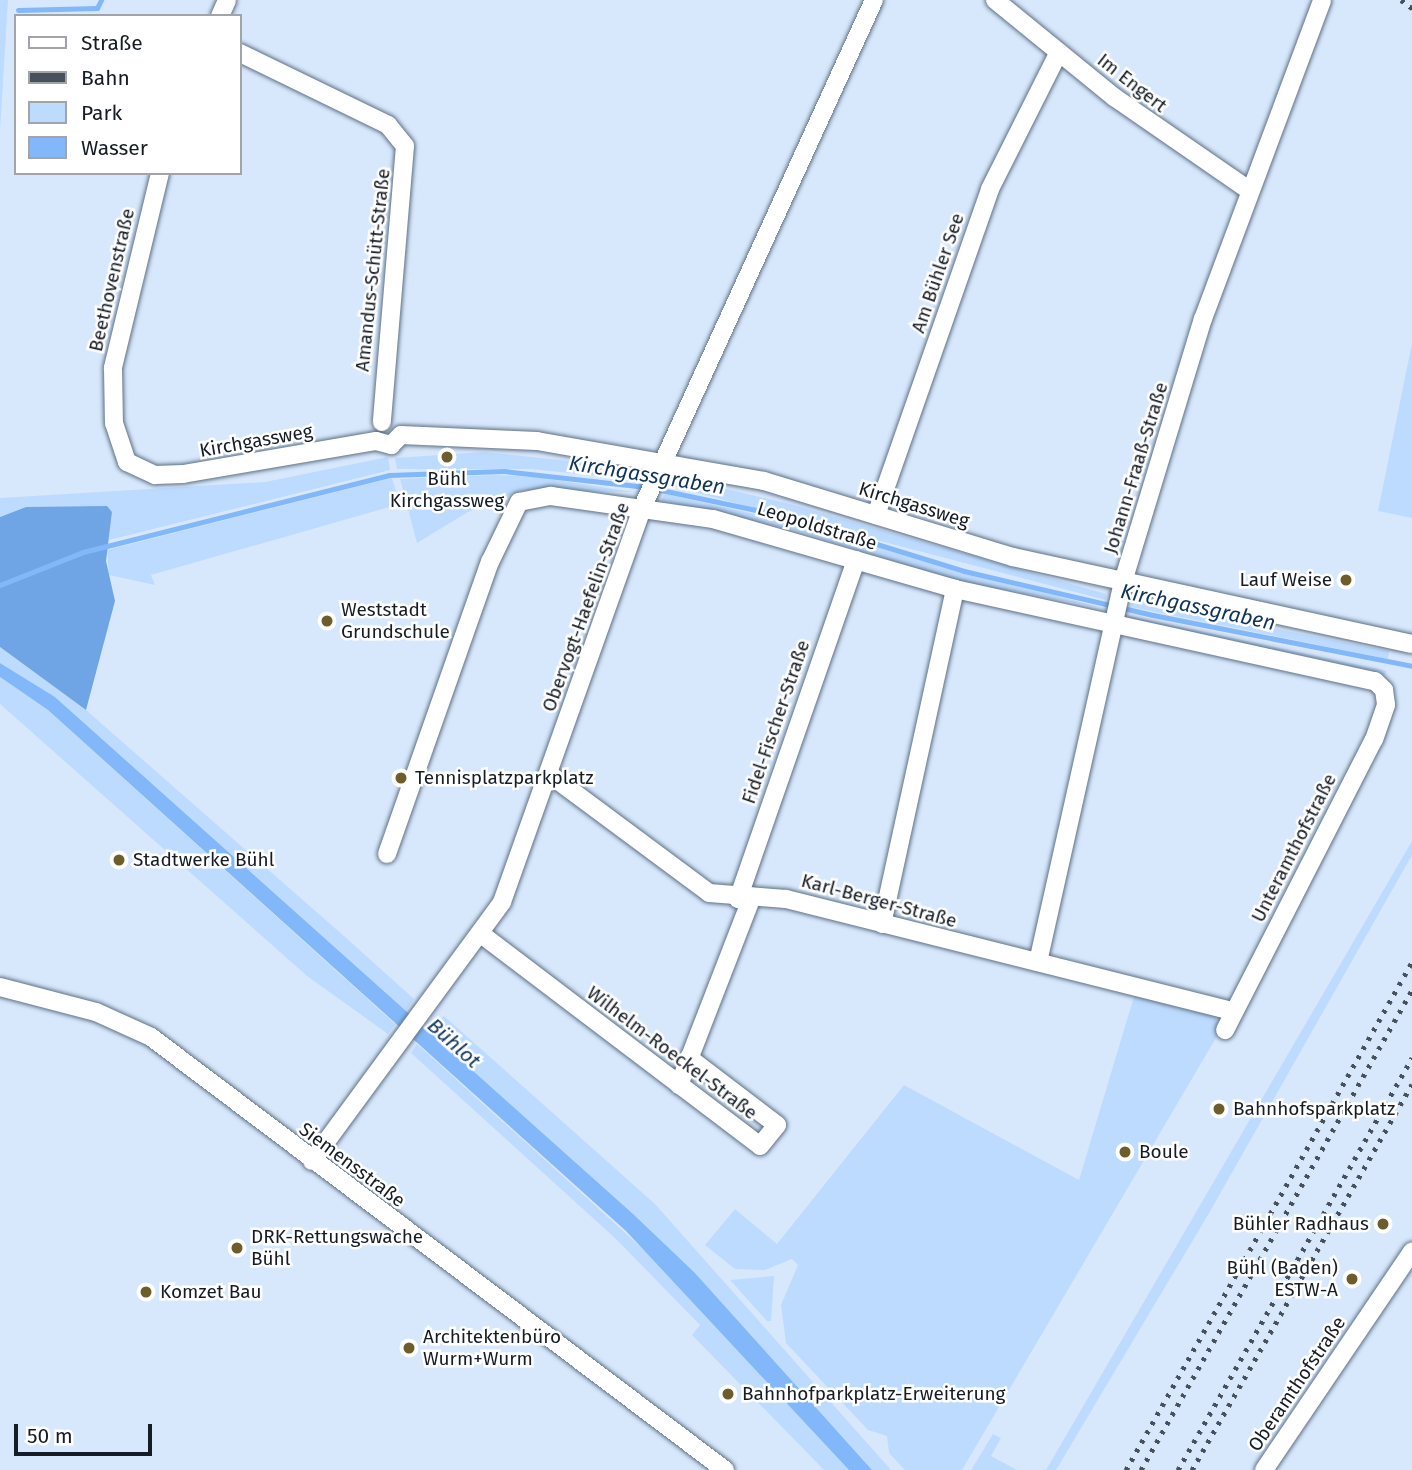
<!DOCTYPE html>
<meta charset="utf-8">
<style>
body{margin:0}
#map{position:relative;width:1412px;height:1470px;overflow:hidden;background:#d8e8fc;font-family:"Fira Sans",sans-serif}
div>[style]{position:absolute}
.green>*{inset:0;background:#bddbff;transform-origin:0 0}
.forest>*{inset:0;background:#70a5e5}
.water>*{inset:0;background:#82b8f9}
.stream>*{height:5px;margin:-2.5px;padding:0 2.5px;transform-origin:2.5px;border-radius:2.5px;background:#82b8f9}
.roads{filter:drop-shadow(0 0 2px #5e7086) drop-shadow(0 0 2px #5e7086)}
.minor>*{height:18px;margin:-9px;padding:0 9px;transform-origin:9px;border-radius:9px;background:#fff}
.rail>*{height:5px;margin-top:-2.5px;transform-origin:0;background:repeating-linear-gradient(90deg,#47515c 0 3.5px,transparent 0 10.5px)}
.dots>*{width:19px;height:19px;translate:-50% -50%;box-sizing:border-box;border:4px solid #fff;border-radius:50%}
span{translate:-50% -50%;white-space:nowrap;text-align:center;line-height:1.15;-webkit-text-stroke:5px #fff;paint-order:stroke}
.street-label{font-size:19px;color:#151c25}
.poi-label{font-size:19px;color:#151c25}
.right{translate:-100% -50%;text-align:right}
.left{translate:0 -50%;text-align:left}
.water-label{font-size:21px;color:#0e345c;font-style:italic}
.legend{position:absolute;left:14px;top:14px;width:228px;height:161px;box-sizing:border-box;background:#fff;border:2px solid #a1a4a8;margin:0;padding:9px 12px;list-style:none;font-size:21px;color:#151c25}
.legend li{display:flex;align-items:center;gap:14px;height:35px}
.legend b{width:35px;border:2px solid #a1a4a8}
.scale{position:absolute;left:14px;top:1424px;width:138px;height:32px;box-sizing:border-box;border:4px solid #151c25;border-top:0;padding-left:9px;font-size:21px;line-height:24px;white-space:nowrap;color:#151c25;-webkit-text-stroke:5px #fff;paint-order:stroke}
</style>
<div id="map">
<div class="green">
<i style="clip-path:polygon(0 0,8px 0,0 130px)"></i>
<i style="clip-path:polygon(1412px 343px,1412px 518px,1378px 511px)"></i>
<i style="clip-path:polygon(484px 452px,568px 461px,640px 474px,637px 480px,531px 469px,397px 469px,395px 458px)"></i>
<i style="clip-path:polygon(388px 457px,390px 470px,109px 540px,112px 512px,26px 507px,0 517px,0 498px,265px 482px)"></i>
<i style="clip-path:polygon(498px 475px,536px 477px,633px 492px,522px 490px,468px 512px,417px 543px,400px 479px)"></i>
<i style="clip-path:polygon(671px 476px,794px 505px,1106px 594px,1106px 600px,667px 485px)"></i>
<i style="clip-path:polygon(392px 478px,400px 504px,151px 575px,155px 585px,109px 575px,107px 550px)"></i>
<i style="clip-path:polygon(665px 494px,787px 521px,1102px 608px,958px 581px,790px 529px,661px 501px)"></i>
<i style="clip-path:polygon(1132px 601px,1389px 651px,1388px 659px,1131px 607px)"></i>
<i style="left:1129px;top:616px;width:263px;height:5px;rotate:12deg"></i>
<i style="clip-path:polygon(0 647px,86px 710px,344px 936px,414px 999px,406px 1011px,55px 697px,0 663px)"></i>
<i style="clip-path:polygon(0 677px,48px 710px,395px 1024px,388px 1034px,307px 976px,0 704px)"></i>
<i style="clip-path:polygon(1412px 841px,1412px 855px,1208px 1215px,1056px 1470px,1046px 1470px)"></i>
<i style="clip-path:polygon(1135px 993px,1214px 1013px,1220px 1031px,962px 1470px,905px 1470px,889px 1453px,887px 1436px,868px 1430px,786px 1343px,781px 1305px,798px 1265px,792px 1259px,765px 1270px,735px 1269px,705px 1245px,735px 1209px,777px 1244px,904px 1085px,1079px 1180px)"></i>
<i style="clip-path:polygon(444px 1016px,655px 1204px,891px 1470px,872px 1470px,695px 1273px,428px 1031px)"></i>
<i style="clip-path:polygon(417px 1044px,677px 1280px,849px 1470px,824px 1470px,692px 1335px,700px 1325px,616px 1239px,411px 1053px)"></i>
<i style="clip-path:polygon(774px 1276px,771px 1321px,767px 1321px,730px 1280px)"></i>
<i style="clip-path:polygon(993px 1434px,1001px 1438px,991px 1456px,1017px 1470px,971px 1470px)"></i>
</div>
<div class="forest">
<i style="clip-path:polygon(107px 506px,112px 512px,106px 561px,115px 601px,86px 710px,0 647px,0 517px,26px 507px)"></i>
</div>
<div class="water">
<i style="clip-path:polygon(0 663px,55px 697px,633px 1214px,695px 1273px,872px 1470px,849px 1470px,626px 1231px,48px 710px,0 677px)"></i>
</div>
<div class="stream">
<i style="left:18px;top:10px;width:79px;rotate:-1.5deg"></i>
<i style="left:97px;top:8px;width:9px;rotate:-63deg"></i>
<i style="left:656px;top:489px;width:136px;rotate:11.9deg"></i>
<i style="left:789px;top:517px;width:183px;rotate:17.1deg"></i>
<i style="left:964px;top:571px;width:194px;rotate:13.1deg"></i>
<i style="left:1153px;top:615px;width:264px;rotate:11.1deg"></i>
<i style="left:0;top:585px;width:89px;rotate:-21.7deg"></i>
<i style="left:83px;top:552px;width:316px;rotate:-14.1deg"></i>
<i style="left:389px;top:475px;width:115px;rotate:-2deg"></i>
<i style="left:504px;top:471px;width:143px;rotate:6.4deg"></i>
</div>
<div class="roads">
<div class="minor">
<i style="left:995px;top:0;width:154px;rotate:39.2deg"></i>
<i style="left:1114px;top:97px;width:164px;rotate:34.6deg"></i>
<i style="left:220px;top:16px;width:17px;rotate:-66deg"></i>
<i style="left:240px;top:53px;width:165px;rotate:25.9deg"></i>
<i style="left:388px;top:125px;width:27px;rotate:51deg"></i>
<i style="left:405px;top:146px;width:277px;rotate:94.8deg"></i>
<i style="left:160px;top:173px;width:201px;rotate:103.6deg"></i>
<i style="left:113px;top:368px;width:55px;rotate:89deg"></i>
<i style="left:114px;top:423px;width:41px;rotate:71.6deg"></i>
<i style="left:127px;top:462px;width:31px;rotate:25deg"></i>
<i style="left:155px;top:475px;width:28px;rotate:-2deg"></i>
<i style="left:183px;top:474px;width:196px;rotate:-9.7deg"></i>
<i style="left:376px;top:441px;width:16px;rotate:15deg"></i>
<i style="left:391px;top:445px;width:14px;rotate:-45deg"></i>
<i style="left:401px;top:435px;width:136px;rotate:2.5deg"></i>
<i style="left:537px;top:441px;width:230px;rotate:10deg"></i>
<i style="left:764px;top:481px;width:260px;rotate:17deg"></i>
<i style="left:1013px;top:557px;width:408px;rotate:12.3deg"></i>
<i style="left:876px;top:515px;width:345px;rotate:-70.7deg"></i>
<i style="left:990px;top:189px;width:153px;rotate:-63.3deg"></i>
<i style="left:549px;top:774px;width:199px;rotate:36.6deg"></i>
<i style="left:709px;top:893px;width:77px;rotate:4.5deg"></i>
<i style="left:786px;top:899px;width:459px;rotate:14.1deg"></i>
<i style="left:387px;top:854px;width:310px;rotate:-70.6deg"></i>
<i style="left:490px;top:562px;width:67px;rotate:-64.2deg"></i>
<i style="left:519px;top:502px;width:33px;rotate:-11deg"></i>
<i style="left:551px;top:496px;width:164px;rotate:8.1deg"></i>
<i style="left:713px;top:519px;width:252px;rotate:16.1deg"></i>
<i style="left:955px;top:589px;width:430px;rotate:12.4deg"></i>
<i style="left:1375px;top:681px;width:13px;rotate:45deg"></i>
<i style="left:1384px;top:690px;width:15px;rotate:82deg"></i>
<i style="left:1386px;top:705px;width:36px;rotate:109deg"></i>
<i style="left:1374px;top:739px;width:327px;rotate:117.1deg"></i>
<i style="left:738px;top:899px;width:359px;rotate:-70.8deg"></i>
<i style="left:882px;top:924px;width:343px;rotate:-77.7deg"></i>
<i style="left:481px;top:934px;width:350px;rotate:37.2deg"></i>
<i style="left:760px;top:1146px;width:27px;rotate:-51deg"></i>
<i style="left:777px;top:1125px;width:111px;rotate:-142.7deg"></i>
<i style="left:1038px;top:962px;width:386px;rotate:-77.4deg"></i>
<i style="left:1122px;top:585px;width:278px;rotate:-73.1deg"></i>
<i style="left:1203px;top:319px;width:340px;rotate:-69.5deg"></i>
<i style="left:0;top:987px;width:99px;rotate:14.6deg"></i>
<i style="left:96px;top:1012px;width:60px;rotate:24.4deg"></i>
<i style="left:151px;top:1037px;width:719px;rotate:37.03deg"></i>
<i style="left:679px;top:1085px;width:202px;rotate:-68.8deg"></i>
<i style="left:312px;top:1161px;width:321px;rotate:-53.7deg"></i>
<i style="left:502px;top:902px;width:420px;rotate:-70.4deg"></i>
<i style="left:643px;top:506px;width:556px;rotate:-65.46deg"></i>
<i style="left:1264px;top:1470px;width:264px;rotate:-55.9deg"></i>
</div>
</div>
<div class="rail">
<i style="left:1401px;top:0;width:14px;rotate:36deg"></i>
<i style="left:1126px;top:1470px;width:583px;rotate:-60.62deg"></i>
<i style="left:1141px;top:1470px;width:551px;rotate:-60.55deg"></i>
<i style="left:1178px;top:1470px;width:474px;rotate:-60.4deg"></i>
<i style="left:1192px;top:1470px;width:444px;rotate:-60.3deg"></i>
</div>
<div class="dots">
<i style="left:447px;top:457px;background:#6d5d2a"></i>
<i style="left:1346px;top:580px;background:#6d5d2a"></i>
<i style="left:327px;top:621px;background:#6d5d2a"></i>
<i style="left:401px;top:778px;background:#6d5d2a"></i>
<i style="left:119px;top:860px;background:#6d5d2a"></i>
<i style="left:1219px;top:1109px;background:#6d5d2a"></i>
<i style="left:1125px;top:1152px;background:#6d5d2a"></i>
<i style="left:1383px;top:1224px;background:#6d5d2a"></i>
<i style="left:237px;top:1248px;background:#6d5d2a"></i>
<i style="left:1352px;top:1279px;background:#6d5d2a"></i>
<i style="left:146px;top:1292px;background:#6d5d2a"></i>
<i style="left:409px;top:1348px;background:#6d5d2a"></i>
<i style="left:728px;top:1394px;background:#6d5d2a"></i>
</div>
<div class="street-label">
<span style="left:1132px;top:83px;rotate:38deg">Im Engert</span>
<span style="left:373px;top:270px;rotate:-84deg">Amandus-Schütt-Straße</span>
<span style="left:938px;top:273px;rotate:-71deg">Am Bühler See</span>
<span style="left:112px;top:280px;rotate:-77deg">Beethovenstraße</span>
<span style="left:256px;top:441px;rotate:-10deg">Kirchgassweg</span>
<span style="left:1136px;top:468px;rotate:-73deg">Johann-Fraaß-Straße</span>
<span style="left:914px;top:505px;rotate:17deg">Kirchgassweg</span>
<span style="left:817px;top:526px;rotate:17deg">Leopoldstraße</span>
<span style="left:586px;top:607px;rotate:-70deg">Obervogt-Haefelin-Straße</span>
<span style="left:776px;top:722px;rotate:-71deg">Fidel-Fischer-Straße</span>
<span style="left:1294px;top:848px;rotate:-63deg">Unteramthofstraße</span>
<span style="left:879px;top:901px;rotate:15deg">Karl-Berger-Straße</span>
<span style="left:672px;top:1053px;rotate:37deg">Wilhelm-Roeckel-Straße</span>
<span style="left:352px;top:1165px;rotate:37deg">Siemensstraße</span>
<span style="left:1297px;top:1384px;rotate:-56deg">Oberamthofstraße</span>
</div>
<div class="poi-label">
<span style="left:447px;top:490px">Bühl<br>Kirchgassweg</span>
<span class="right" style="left:1332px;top:580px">Lauf Weise</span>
<span class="left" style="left:341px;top:621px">Weststadt<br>Grundschule</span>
<span class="left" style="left:415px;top:778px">Tennisplatzparkplatz</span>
<span class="left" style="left:133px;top:860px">Stadtwerke Bühl</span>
<span class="left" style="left:1233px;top:1109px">Bahnhofsparkplatz</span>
<span class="left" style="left:1139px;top:1152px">Boule</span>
<span class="right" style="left:1369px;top:1224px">Bühler Radhaus</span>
<span class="left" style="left:251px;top:1248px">DRK-Rettungswache<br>Bühl</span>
<span class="right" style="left:1338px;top:1279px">Bühl (Baden)<br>ESTW-A</span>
<span class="left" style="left:160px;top:1292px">Komzet Bau</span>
<span class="left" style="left:423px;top:1348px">Architektenbüro<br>Wurm+Wurm</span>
<span class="left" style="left:742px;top:1394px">Bahnhofparkplatz-Erweiterung</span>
</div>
<div class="water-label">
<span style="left:647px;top:475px;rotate:9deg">Kirchgassgraben</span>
<span style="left:1198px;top:607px;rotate:12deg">Kirchgassgraben</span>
<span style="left:454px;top:1043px;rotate:42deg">Bühlot</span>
</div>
<ul class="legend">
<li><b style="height:9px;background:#fff"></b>Straße</li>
<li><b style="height:9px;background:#47515c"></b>Bahn</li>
<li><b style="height:19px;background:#bddbff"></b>Park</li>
<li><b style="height:19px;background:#82b8f9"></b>Wasser</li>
</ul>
<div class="scale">50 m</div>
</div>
